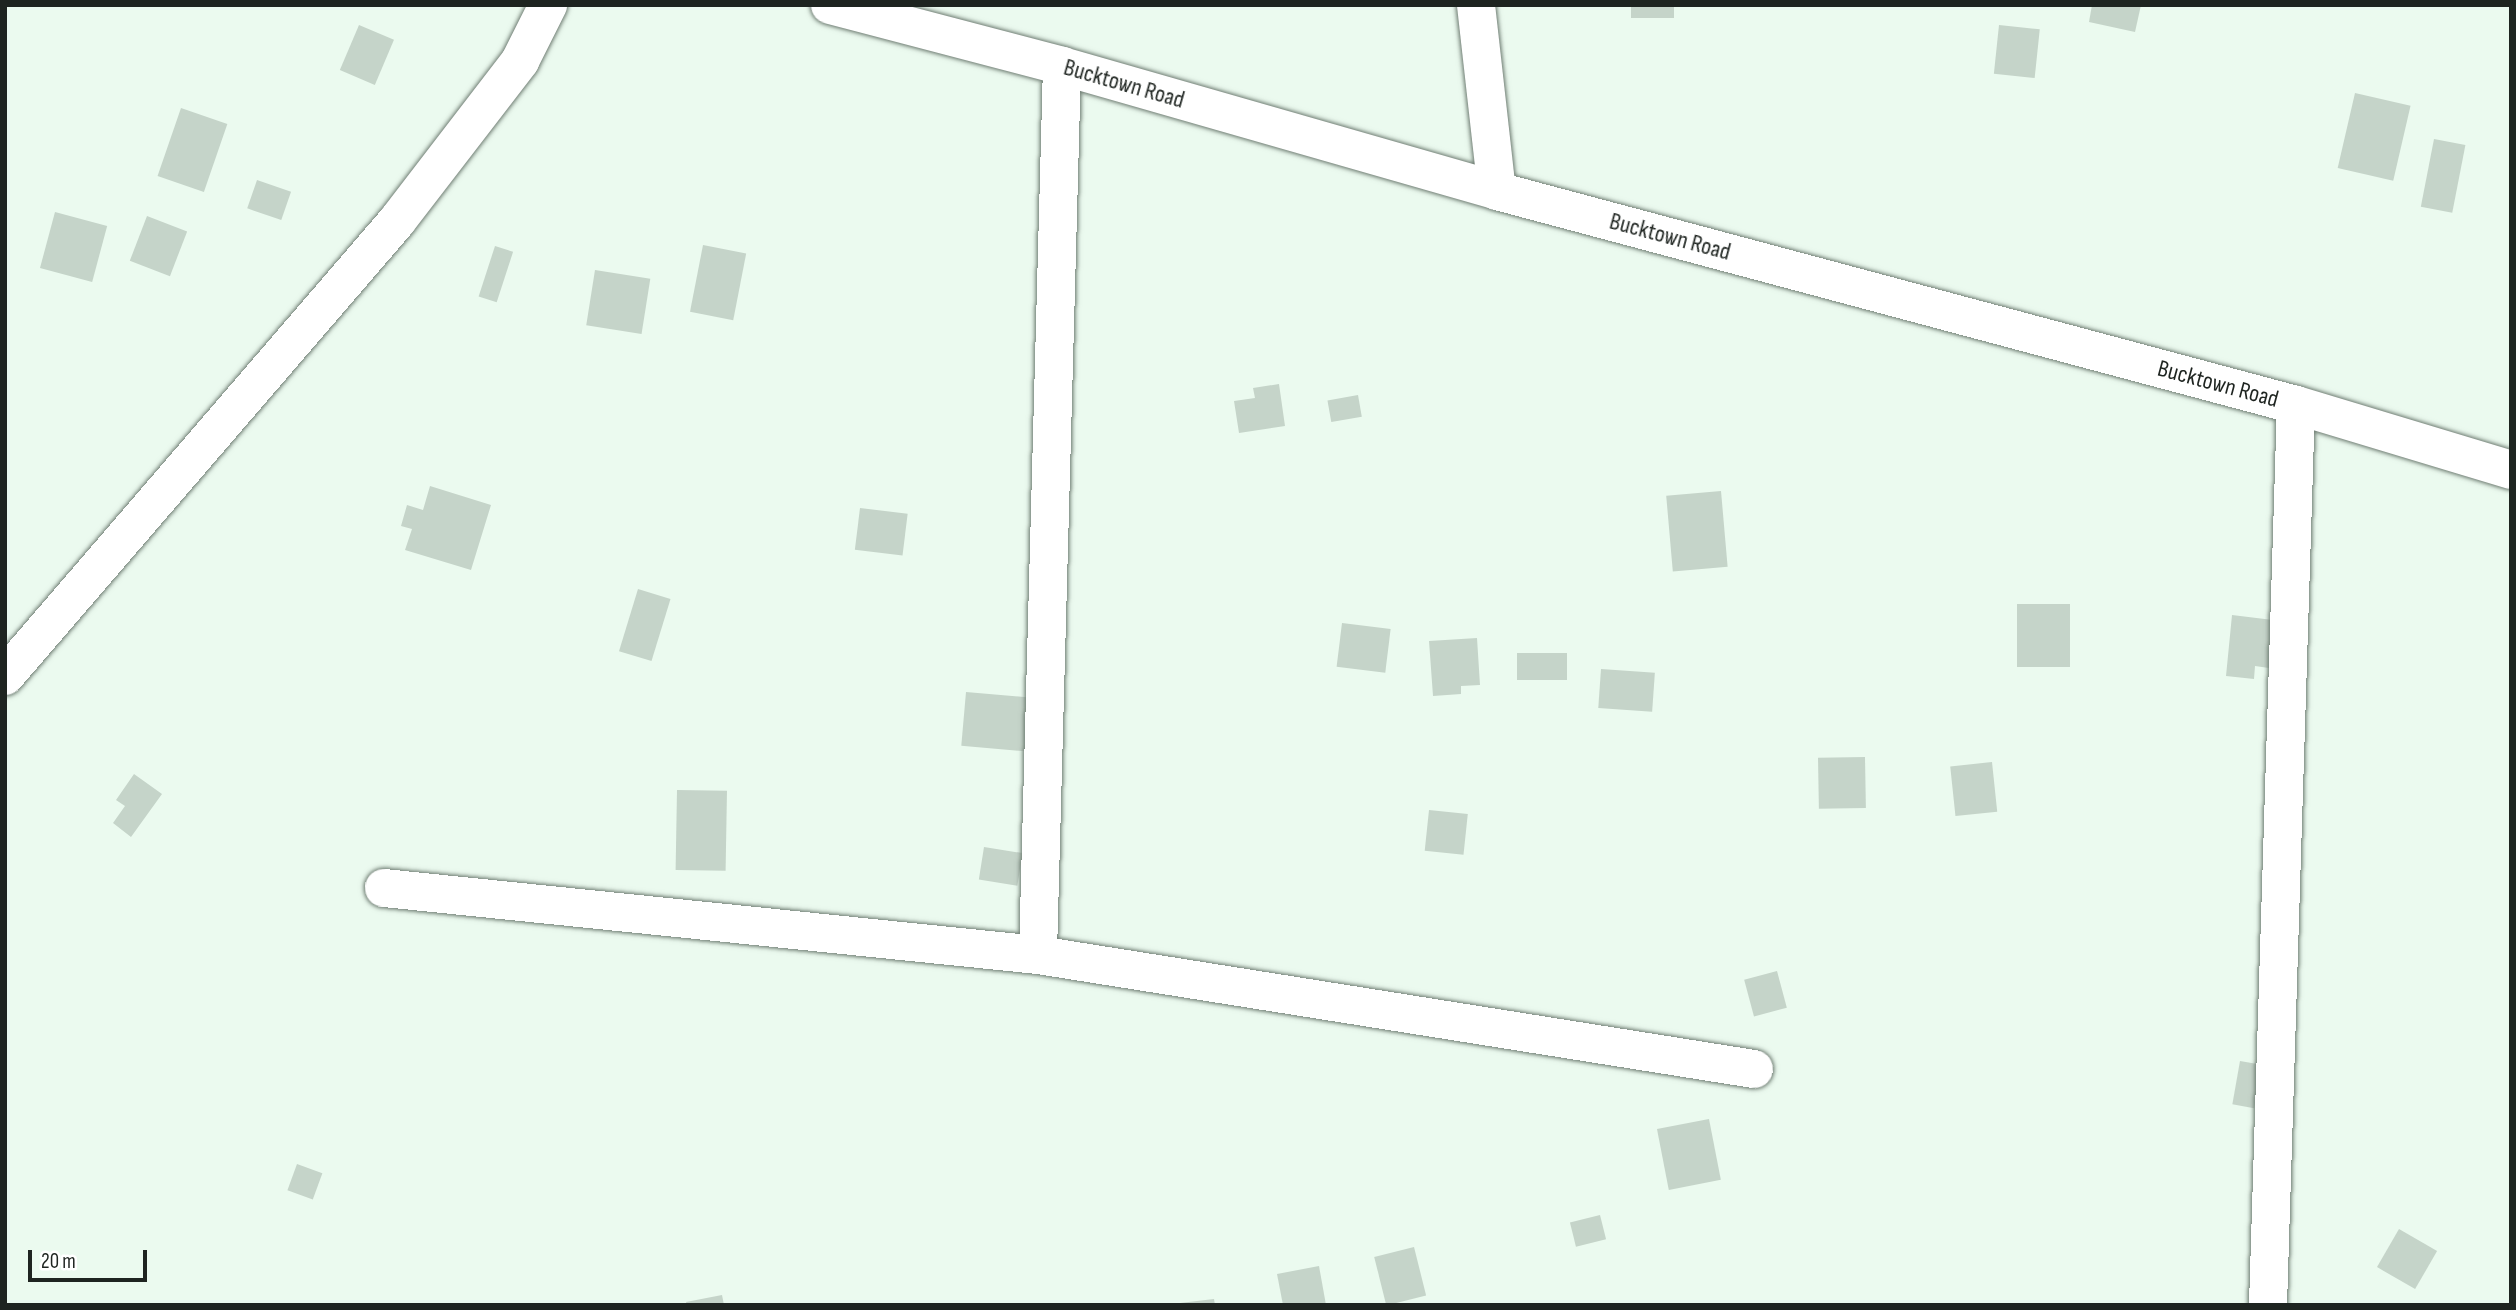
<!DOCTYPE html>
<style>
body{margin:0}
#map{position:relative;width:2516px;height:1310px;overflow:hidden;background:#ebfaef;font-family:"Sofia Sans Condensed",sans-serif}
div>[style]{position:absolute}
.building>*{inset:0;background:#c5d4c9;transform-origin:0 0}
.roads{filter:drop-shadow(0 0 2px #707e74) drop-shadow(0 0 2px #707e74)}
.minor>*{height:38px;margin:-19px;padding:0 19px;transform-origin:19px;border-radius:19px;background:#fff}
span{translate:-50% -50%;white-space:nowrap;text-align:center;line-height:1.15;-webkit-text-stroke:7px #fff;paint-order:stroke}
.street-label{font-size:24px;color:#1e2420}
.frame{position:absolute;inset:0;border:7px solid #1e2420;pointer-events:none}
.scale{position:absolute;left:28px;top:1250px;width:119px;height:32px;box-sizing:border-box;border:4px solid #1e2420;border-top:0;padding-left:9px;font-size:21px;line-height:24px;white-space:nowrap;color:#1e2420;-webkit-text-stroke:5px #fff;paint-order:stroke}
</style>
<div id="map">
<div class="building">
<i style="left:1631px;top:5px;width:43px;height:13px"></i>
<i style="clip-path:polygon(2092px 5px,2141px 5px,2135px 32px,2089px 22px)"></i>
<i style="left:359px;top:25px;width:38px;height:49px;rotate:23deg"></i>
<i style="left:1999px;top:25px;width:41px;height:49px;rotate:6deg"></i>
<i style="left:2355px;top:93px;width:57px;height:77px;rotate:13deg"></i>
<i style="left:181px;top:108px;width:49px;height:72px;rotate:19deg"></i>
<i style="left:2434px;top:139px;width:32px;height:69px;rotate:11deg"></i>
<i style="left:257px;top:180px;width:36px;height:30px;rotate:19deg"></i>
<i style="left:55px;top:212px;width:54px;height:58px;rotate:15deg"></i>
<i style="left:147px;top:216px;width:43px;height:48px;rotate:21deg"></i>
<i style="left:703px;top:245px;width:44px;height:68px;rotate:11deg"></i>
<i style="left:495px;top:246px;width:19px;height:53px;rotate:18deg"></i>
<i style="left:595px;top:270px;width:56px;height:56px;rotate:9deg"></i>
<i style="clip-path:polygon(1279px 384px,1285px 426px,1239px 433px,1234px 401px,1255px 398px,1253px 388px)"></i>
<i style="left:1358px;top:395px;width:22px;height:31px;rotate:80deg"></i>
<i style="clip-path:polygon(430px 486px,491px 505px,471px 570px,405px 550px,412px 529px,401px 526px,407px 505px,423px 510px)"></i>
<i style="left:1721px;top:491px;width:76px;height:55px;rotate:85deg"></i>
<i style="left:860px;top:508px;width:48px;height:42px;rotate:7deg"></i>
<i style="left:638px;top:589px;width:34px;height:65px;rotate:17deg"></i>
<i style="left:2017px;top:604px;width:53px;height:63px"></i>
<i style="clip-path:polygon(2232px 615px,2281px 621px,2276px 669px,2255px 666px,2254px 679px,2226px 676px)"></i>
<i style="left:1342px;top:623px;width:49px;height:44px;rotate:7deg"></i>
<i style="clip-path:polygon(1477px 638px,1480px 685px,1461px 686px,1461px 694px,1433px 696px,1429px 641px)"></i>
<i style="left:1517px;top:653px;width:50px;height:27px"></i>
<i style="left:1601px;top:669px;width:54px;height:39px;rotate:4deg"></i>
<i style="left:966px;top:692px;width:75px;height:54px;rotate:5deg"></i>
<i style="left:1865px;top:757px;width:51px;height:47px;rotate:89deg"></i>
<i style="left:1992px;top:762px;width:50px;height:42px;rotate:84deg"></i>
<i style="clip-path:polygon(134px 774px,162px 794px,131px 837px,113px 823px,125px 806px,116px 800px)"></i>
<i style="left:677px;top:790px;width:50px;height:80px;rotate:1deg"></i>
<i style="left:1429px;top:810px;width:39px;height:41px;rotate:6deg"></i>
<i style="left:984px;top:847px;width:39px;height:33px;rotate:9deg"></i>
<i style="left:1777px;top:971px;width:38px;height:34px;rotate:75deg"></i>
<i style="left:2240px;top:1061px;width:22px;height:44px;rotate:10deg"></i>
<i style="left:1709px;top:1119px;width:62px;height:53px;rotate:79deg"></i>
<i style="left:297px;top:1164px;width:27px;height:28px;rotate:20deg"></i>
<i style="left:1600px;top:1215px;width:25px;height:31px;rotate:76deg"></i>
<i style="left:2399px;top:1229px;width:44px;height:44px;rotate:30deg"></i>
<i style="left:1414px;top:1247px;width:50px;height:41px;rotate:76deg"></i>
<i style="clip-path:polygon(1319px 1266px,1326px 1305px,1283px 1305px,1277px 1274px)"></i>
<i style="clip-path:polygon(722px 1295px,724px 1305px,687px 1305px,686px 1302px)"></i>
<i style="clip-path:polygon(1214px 1299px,1215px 1305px,1181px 1305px,1180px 1303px)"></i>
</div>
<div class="roads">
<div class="minor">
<i style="left:830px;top:5px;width:240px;rotate:14.7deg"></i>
<i style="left:1062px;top:66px;width:453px;rotate:16deg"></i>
<i style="left:1497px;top:191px;width:827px;rotate:14.99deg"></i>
<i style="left:2296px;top:405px;width:225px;rotate:16.8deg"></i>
<i style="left:1476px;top:5px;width:187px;rotate:83.6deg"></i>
<i style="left:1062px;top:66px;width:889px;rotate:91.55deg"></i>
<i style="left:1038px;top:955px;width:725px;rotate:9.05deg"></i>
<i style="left:5px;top:676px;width:601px;rotate:-49.25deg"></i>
<i style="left:397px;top:221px;width:202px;rotate:-52.4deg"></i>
<i style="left:520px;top:61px;width:63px;rotate:-63.4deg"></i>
<i style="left:384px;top:888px;width:657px;rotate:5.85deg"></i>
<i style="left:2268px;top:1305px;width:900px;rotate:-88.22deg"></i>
</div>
</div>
<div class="street-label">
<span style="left:1124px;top:84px;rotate:16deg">Bucktown Road</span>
<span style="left:1670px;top:237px;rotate:15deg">Bucktown Road</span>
<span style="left:2218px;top:384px;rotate:15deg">Bucktown Road</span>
</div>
<div class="frame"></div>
<div class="scale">20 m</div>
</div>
